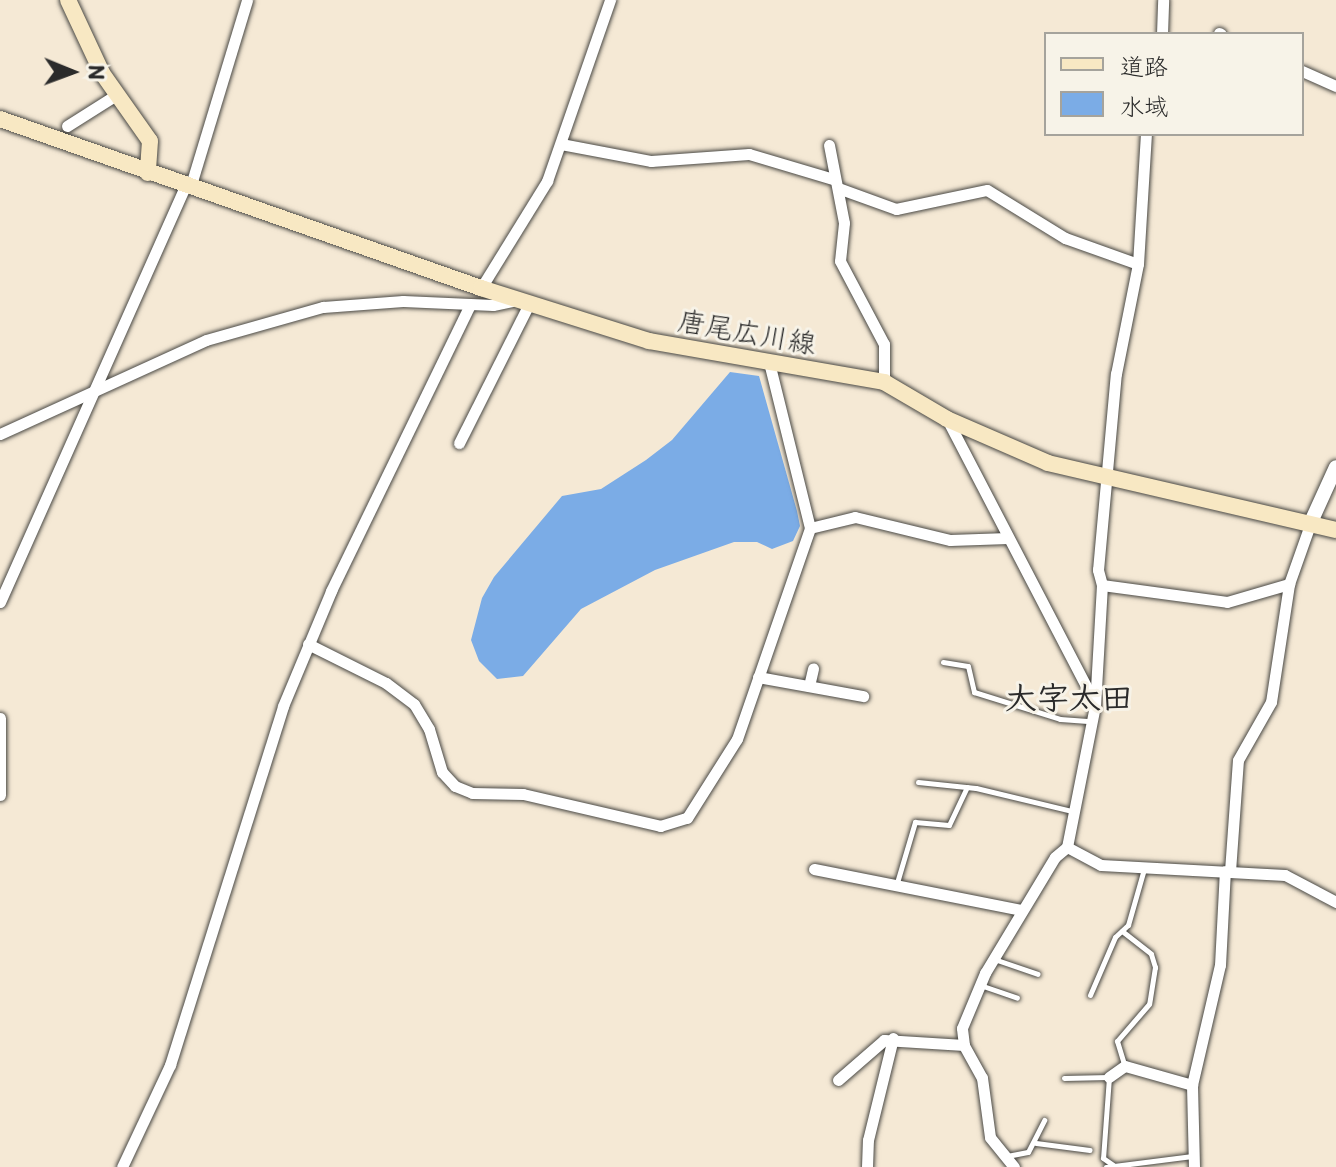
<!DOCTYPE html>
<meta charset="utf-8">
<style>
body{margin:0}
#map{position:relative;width:1336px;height:1167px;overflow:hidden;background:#f5e9d5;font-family:Itim,"Klee One",sans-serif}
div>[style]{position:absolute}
.water>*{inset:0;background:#7bace6}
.roads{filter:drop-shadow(0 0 2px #494844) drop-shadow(0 0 2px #494844)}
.service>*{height:5px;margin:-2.5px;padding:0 2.5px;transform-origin:2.5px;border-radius:2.5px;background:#fff}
.minor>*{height:11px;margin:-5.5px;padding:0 5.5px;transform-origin:5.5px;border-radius:5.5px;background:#fff}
.tertiary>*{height:14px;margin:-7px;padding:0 7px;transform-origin:7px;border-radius:7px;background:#fff}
.secondary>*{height:16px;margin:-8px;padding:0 8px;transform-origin:8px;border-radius:8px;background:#f8e8c3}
span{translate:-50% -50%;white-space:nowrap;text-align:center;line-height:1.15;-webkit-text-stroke:6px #f7f3e8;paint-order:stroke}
.street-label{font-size:28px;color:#2b2b2b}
.quarter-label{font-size:32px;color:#2b2b2b;font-weight:700}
.legend{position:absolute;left:1044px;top:32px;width:260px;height:104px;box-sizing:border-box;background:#f7f3e8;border:2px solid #a5a39c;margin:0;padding:10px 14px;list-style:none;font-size:24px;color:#2b2b2b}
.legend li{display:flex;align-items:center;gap:16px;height:40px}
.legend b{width:40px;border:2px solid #a5a39c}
.north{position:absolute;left:32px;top:32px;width:80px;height:80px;-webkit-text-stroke:6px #f7f3e8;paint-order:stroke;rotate:91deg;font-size:22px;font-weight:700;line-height:32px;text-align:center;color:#2b2b2b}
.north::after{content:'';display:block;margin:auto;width:28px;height:36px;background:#2b2b2b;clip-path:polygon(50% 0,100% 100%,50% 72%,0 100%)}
</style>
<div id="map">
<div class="water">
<i style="clip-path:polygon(730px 372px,759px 376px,797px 511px,800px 526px,793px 541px,772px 549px,757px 542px,734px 542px,655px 570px,581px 609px,523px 676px,497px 679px,479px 661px,471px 640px,482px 598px,494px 577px,562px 496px,601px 489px,646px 460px,672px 440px)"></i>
</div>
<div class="roads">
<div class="service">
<i style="left:943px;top:662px;width:25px;rotate:9deg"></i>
<i style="left:968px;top:666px;width:27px;rotate:77deg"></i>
<i style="left:974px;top:692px;width:90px;rotate:17.4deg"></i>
<i style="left:1060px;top:719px;width:31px;rotate:4deg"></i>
<i style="left:918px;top:782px;width:58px;rotate:5.9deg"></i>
<i style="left:976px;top:788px;width:99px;rotate:13.5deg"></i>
<i style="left:896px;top:886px;width:67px;rotate:-73.5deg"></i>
<i style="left:915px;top:822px;width:34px;rotate:5deg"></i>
<i style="left:949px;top:825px;width:42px;rotate:-64.7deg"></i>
<i style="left:1122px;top:931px;width:37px;rotate:38deg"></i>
<i style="left:1151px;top:954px;width:14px;rotate:73deg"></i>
<i style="left:1155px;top:967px;width:37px;rotate:99deg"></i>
<i style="left:1149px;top:1004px;width:49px;rotate:130.9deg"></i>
<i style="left:1117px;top:1041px;width:24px;rotate:73deg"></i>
<i style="left:994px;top:959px;width:46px;rotate:18.8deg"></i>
<i style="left:980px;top:985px;width:39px;rotate:19deg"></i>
<i style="left:1090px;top:995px;width:63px;rotate:-66.7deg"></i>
<i style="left:1115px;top:937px;width:18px;rotate:-43deg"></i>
<i style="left:1128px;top:925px;width:58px;rotate:-74.1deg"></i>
<i style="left:1064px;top:1078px;width:45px;rotate:-1.3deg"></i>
<i style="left:1109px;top:1077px;width:81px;rotate:94.2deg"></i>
<i style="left:1103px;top:1158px;width:12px;rotate:35deg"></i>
<i style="left:1036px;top:1143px;width:54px;rotate:7.4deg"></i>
<i style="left:1007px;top:1156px;width:21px;rotate:-11deg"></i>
<i style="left:1028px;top:1152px;width:36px;rotate:-63deg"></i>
<i style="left:1106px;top:1167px;width:87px;rotate:-7.3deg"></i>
</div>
<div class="minor">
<i style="left:1219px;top:33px;width:2px;rotate:27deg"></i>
<i style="left:1162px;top:34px;width:34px;rotate:-88deg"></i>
<i style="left:1302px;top:71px;width:37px;rotate:24deg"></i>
<i style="left:67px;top:126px;width:58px;rotate:-32.3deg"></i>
<i style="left:561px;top:144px;width:92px;rotate:10.7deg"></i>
<i style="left:651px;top:161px;width:98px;rotate:-4.1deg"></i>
<i style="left:749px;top:154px;width:88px;rotate:16.6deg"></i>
<i style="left:829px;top:145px;width:79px;rotate:79.1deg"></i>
<i style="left:844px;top:223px;width:38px;rotate:96deg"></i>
<i style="left:840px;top:261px;width:94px;rotate:62.1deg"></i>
<i style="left:884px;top:344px;width:38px;rotate:90deg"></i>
<i style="left:190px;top:188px;width:196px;rotate:-73.1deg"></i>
<i style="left:838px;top:188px;width:62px;rotate:19.9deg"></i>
<i style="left:896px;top:209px;width:93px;rotate:-11.8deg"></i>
<i style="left:987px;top:190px;width:92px;rotate:31.6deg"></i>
<i style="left:1065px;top:238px;width:77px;rotate:19.6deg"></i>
<i style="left:481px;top:288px;width:126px;rotate:-58.3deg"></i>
<i style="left:547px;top:181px;width:192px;rotate:-70.8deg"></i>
<i style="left:947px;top:419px;width:314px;rotate:62.5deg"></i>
<i style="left:0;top:434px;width:226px;rotate:-24.5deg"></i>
<i style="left:206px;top:340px;width:122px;rotate:-15.8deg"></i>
<i style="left:323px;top:307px;width:80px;rotate:-4.3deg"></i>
<i style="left:403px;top:301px;width:90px;rotate:2.5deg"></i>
<i style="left:493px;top:305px;width:24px;rotate:-12deg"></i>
<i style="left:459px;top:443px;width:156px;rotate:-63.3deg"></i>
<i style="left:810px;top:528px;width:46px;rotate:-13.7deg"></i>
<i style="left:855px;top:517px;width:98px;rotate:13.6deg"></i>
<i style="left:950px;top:540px;width:58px;rotate:-2deg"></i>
<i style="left:1102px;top:585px;width:126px;rotate:7.7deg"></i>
<i style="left:1227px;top:602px;width:65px;rotate:-16.2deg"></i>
<i style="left:0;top:602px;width:454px;rotate:-66deg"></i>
<i style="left:308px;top:644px;width:87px;rotate:26.6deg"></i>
<i style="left:386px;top:683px;width:35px;rotate:37deg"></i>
<i style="left:414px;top:704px;width:29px;rotate:59deg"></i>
<i style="left:429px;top:729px;width:45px;rotate:73.2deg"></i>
<i style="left:442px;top:772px;width:19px;rotate:47deg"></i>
<i style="left:455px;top:786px;width:18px;rotate:22deg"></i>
<i style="left:472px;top:793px;width:51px;rotate:1.1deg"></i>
<i style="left:523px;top:794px;width:141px;rotate:13.1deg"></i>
<i style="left:660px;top:826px;width:28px;rotate:-17deg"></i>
<i style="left:687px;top:818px;width:93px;rotate:-57.7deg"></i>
<i style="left:737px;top:739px;width:223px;rotate:-70.9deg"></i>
<i style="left:810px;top:528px;width:171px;rotate:-103.9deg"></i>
<i style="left:758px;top:677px;width:107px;rotate:10.3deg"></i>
<i style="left:809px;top:686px;width:18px;rotate:-77deg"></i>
<i style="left:0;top:718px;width:77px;rotate:90deg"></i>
<i style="left:1067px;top:847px;width:38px;rotate:28deg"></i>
<i style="left:1101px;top:865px;width:184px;rotate:3.1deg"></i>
<i style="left:1285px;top:875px;width:58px;rotate:27.9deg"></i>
<i style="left:814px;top:869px;width:212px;rotate:11.2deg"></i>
<i style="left:1230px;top:871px;width:111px;rotate:-85.9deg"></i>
<i style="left:1238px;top:760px;width:67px;rotate:-60.4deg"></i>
<i style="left:1271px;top:702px;width:119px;rotate:-81.3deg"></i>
<i style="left:1289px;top:584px;width:66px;rotate:-70.5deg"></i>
<i style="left:1109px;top:1077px;width:19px;rotate:-35deg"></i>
<i style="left:1125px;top:1066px;width:70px;rotate:15.8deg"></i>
<i style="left:838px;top:1080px;width:61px;rotate:-41deg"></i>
<i style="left:884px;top:1040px;width:80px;rotate:3.6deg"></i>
<i style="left:122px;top:1167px;width:113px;rotate:-64.8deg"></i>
<i style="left:170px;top:1065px;width:376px;rotate:-72.5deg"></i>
<i style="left:283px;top:706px;width:125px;rotate:-67.3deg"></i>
<i style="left:331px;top:591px;width:318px;rotate:-64.1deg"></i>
<i style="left:867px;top:1167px;width:27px;rotate:-88deg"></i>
<i style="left:868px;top:1140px;width:105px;rotate:-76.2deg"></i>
<i style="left:1014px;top:1167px;width:38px;rotate:-129deg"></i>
<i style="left:990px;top:1137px;width:60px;rotate:-97.7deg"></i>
<i style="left:982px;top:1078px;width:38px;rotate:-119deg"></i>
<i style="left:964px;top:1045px;width:17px;rotate:-97deg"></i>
<i style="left:962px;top:1028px;width:60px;rotate:-67.3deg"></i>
<i style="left:985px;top:973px;width:135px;rotate:-58.9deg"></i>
<i style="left:1055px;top:857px;width:16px;rotate:-40deg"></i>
<i style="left:1067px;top:847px;width:144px;rotate:-78.8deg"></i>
<i style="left:1095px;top:706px;width:121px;rotate:-86.7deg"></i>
<i style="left:1102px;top:585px;width:16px;rotate:-105deg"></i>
<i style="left:1098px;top:570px;width:197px;rotate:-84.8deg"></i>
<i style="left:1116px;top:374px;width:112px;rotate:-78.7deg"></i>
<i style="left:1138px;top:264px;width:130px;rotate:-86.5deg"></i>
<i style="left:1194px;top:1167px;width:82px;rotate:-91.4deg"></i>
<i style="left:1192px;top:1085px;width:123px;rotate:-76.9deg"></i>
<i style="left:1220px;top:965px;width:94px;rotate:-87deg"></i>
</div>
<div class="tertiary">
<i style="left:1311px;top:522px;width:60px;rotate:-65.6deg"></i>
</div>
<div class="secondary">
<i style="left:68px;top:0;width:81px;rotate:65deg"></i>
<i style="left:102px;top:73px;width:83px;rotate:54.8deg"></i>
<i style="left:150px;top:141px;width:32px;rotate:94deg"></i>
<i style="left:0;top:119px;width:510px;rotate:19.36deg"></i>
<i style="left:481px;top:288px;width:176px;rotate:17.5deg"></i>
<i style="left:649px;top:341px;width:239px;rotate:9.9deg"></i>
<i style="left:884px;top:382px;width:73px;rotate:30.4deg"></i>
<i style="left:947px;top:419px;width:110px;rotate:23.5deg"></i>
<i style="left:1048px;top:463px;width:296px;rotate:13.1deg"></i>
</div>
</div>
<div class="street-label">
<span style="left:747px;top:332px;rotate:10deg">唐尾広川線</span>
</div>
<div class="quarter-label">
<span style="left:1069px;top:698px">大字太田</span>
</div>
<ul class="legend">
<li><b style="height:10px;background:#f8e8c3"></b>道路</li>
<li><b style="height:22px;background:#7bace6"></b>水域</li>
</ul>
<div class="north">N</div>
</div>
